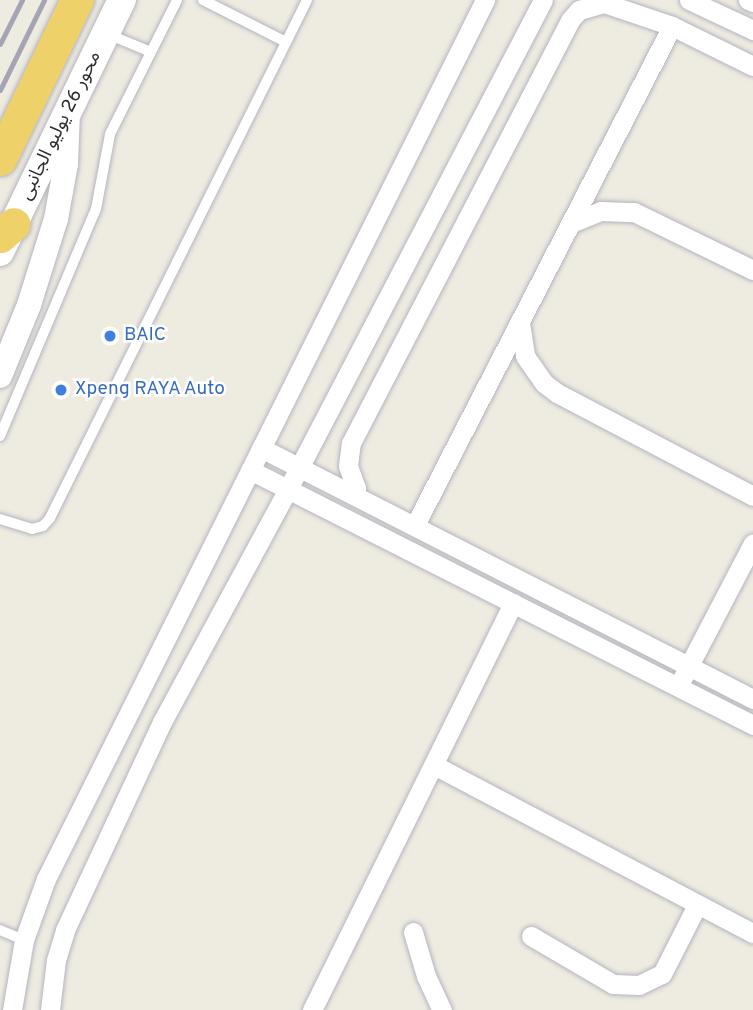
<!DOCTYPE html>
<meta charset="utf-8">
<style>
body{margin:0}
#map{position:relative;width:753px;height:1010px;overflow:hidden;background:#eeebe1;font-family:Overpass,"Noto Sans Arabic",sans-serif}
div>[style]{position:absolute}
.roads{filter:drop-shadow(0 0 2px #b5b4bf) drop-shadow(0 0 2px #b5b4bf)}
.service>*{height:10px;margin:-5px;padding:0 5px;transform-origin:5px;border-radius:5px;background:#fff}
.minor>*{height:19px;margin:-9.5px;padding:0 9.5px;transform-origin:9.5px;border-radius:9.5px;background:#fff}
.tertiary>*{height:24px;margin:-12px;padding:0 12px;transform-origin:12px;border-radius:12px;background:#fff}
.secondary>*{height:28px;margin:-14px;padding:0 14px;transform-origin:14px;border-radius:14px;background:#fff}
.trunk>*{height:33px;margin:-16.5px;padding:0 16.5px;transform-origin:16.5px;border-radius:16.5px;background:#eed269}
.rail>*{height:5px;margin:-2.5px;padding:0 2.5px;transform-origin:2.5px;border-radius:2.5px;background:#a5a4b6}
.dots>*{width:19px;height:19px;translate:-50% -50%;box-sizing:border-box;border:4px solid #fff;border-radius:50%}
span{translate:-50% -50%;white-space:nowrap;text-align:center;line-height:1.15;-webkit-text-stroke:5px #fff;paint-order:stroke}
.street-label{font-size:19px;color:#2d2d2d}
.shop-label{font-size:19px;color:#366cbe}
.left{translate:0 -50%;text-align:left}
</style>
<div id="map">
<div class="roads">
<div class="service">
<i style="left:203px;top:0;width:93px;rotate:26.8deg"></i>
<i style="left:110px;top:35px;width:44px;rotate:22.5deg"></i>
<i style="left:0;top:436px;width:246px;rotate:-67.1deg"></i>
<i style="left:96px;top:209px;width:76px;rotate:-79.4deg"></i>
<i style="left:110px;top:134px;width:150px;rotate:-63.4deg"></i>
<i style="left:0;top:519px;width:34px;rotate:17deg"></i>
<i style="left:32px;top:529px;width:11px;rotate:-15deg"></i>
<i style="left:43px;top:526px;width:11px;rotate:-49deg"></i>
<i style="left:50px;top:518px;width:578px;rotate:-63.61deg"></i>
<i style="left:0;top:930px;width:26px;rotate:23deg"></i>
</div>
<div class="minor">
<i style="left:689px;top:0;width:71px;rotate:25.1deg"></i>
<i style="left:748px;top:0;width:5px;rotate:22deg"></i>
<i style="left:571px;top:223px;width:32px;rotate:-22deg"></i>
<i style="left:601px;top:211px;width:33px;rotate:2deg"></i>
<i style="left:634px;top:212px;width:132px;rotate:26deg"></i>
<i style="left:520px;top:323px;width:33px;rotate:81deg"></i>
<i style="left:525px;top:356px;width:33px;rotate:55deg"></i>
<i style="left:544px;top:383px;width:16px;rotate:38deg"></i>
<i style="left:557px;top:393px;width:221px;rotate:27.7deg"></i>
<i style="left:261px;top:448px;width:552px;rotate:27.03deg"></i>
<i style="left:250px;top:470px;width:564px;rotate:26.88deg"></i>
<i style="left:353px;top:493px;width:6px;rotate:-59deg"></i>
<i style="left:356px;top:488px;width:23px;rotate:-110deg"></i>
<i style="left:348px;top:466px;width:23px;rotate:-83deg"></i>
<i style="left:351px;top:443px;width:476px;rotate:-62.6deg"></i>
<i style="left:570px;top:20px;width:13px;rotate:-48deg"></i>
<i style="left:579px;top:10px;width:26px;rotate:-16deg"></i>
<i style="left:604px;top:3px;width:72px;rotate:18.7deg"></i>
<i style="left:672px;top:26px;width:90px;rotate:26.3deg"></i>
<i style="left:415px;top:525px;width:561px;rotate:-62.75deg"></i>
<i style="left:682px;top:679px;width:153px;rotate:-62.4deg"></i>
<i style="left:434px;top:765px;width:361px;rotate:27.8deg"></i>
<i style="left:413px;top:932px;width:46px;rotate:73.5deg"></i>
<i style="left:426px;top:976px;width:38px;rotate:65deg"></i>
<i style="left:531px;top:936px;width:95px;rotate:30.3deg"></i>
<i style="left:613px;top:984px;width:26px;rotate:2deg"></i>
<i style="left:639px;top:985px;width:25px;rotate:-26deg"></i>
<i style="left:662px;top:974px;width:77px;rotate:-63.1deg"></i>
<i style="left:12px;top:1010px;width:71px;rotate:-80.3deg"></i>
<i style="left:24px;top:940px;width:65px;rotate:-70.2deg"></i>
<i style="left:46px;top:879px;width:983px;rotate:-63.46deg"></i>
<i style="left:50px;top:1010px;width:50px;rotate:-83.2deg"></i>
<i style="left:56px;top:960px;width:31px;rotate:-73deg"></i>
<i style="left:65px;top:930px;width:230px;rotate:-65deg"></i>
<i style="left:162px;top:722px;width:265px;rotate:-61.6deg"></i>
<i style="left:288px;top:489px;width:551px;rotate:-62.46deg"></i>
<i style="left:312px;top:1010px;width:454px;rotate:-63.7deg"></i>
</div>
<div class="tertiary">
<i style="left:0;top:376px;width:77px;rotate:-67.8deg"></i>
<i style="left:29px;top:305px;width:90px;rotate:-72.6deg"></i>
<i style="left:56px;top:219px;width:56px;rotate:-79.7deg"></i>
<i style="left:66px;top:164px;width:53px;rotate:-87.8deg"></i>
</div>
<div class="secondary">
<i style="left:0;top:252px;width:280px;rotate:-64.2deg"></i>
</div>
<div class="trunk">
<i style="left:0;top:159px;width:177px;rotate:-64.2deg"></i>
<i style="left:0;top:236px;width:18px;rotate:-41deg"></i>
</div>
</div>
<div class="rail">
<i style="left:0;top:44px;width:49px;rotate:-63.4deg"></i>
<i style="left:0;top:90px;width:100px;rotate:-63.9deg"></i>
</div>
<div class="dots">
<i style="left:110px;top:336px;background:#3f7fe0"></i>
<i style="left:61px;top:390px;background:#3f7fe0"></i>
</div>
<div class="street-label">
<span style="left:61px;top:126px;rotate:-64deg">محور 26 يوليو الجانبى</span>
</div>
<div class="shop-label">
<span class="left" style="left:124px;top:336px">BAIC</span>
<span class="left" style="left:75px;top:390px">Xpeng RAYA Auto</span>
</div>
</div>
